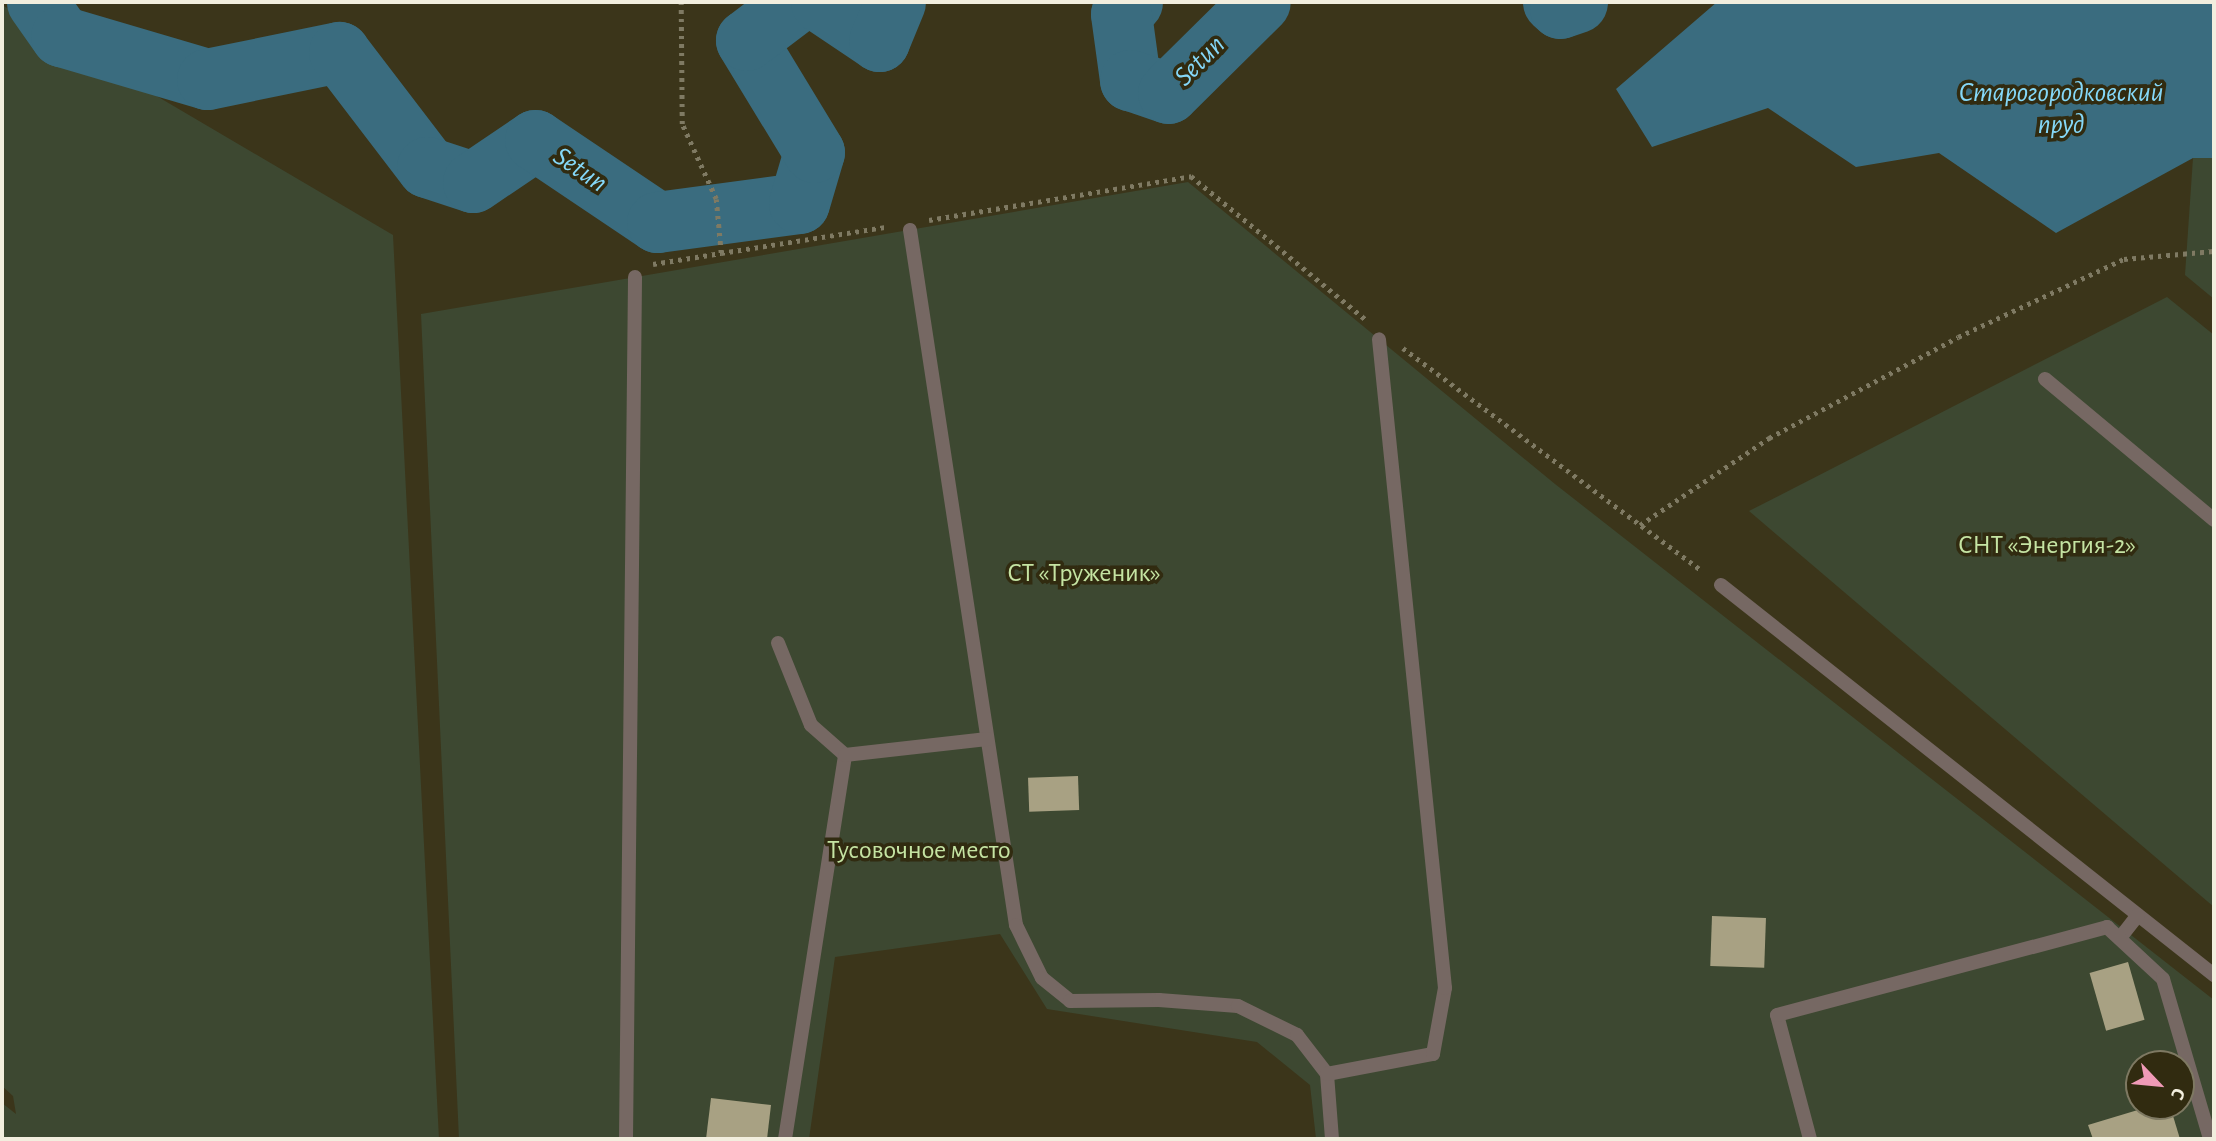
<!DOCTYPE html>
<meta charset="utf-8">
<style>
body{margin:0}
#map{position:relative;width:2216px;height:1141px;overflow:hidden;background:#3b351a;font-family:"Alegreya Sans",sans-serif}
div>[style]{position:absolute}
.green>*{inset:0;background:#3d4831}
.water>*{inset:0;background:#3a6c7f}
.river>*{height:61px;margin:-30.5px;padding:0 30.5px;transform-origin:30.5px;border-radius:30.5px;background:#3a6c7f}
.building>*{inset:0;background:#a8a183;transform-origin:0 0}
.path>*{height:4.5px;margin-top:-2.25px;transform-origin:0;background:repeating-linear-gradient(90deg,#7f7a63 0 3.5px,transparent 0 8.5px)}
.service>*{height:14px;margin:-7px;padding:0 7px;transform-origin:7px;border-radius:7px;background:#766863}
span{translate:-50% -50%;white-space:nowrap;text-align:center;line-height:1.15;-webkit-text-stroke:7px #312b10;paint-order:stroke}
.park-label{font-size:26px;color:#c5e4a3}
.water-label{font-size:28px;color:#85d8f8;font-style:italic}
.frame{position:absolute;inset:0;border:4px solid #f2eede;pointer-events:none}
.north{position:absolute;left:2125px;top:1050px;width:70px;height:70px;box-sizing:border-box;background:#312b10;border:2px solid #7e7962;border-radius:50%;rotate:116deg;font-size:19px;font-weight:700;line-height:28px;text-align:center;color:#f2eede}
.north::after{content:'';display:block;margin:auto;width:24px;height:32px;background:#f09ab7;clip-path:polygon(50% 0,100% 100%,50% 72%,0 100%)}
</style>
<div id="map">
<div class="green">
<i style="clip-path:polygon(2px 5px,393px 235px,439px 1139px,2px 1139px,2px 1103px,16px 1114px,13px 1096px,2px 1086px)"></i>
<i style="clip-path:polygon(2193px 158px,2214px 158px,2214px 299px,2185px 275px)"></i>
<i style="clip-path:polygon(evenodd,1188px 182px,1555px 484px,2214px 1000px,2214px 1139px,1316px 1139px,1310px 1085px,1257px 1042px,1047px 1009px,1000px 934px,835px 957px,809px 1139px,459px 1139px,421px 314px,1188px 182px,2139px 1064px,2181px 1064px,2181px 1106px,2139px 1106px,2139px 1064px)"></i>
<i style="clip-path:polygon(2167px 297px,2214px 335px,2214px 907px,1749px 511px)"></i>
</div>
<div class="water">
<i style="clip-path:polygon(1717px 2px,2214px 2px,2214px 158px,2193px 158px,2056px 233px,1939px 153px,1856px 167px,1768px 108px,1652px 147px,1616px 89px)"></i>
</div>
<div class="river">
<i style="left:37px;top:2px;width:42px;rotate:54.8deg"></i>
<i style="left:61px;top:36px;width:152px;rotate:16.4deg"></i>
<i style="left:207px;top:79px;width:135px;rotate:-11.6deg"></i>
<i style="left:339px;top:52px;width:145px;rotate:52.6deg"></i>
<i style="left:427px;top:167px;width:48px;rotate:18.1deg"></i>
<i style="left:473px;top:182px;width:75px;rotate:-34.1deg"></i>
<i style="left:535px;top:140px;width:147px;rotate:33.9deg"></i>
<i style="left:657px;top:222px;width:143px;rotate:-7.6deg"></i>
<i style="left:799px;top:203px;width:53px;rotate:-73.6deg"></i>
<i style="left:814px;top:152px;width:131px;rotate:-121.3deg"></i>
<i style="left:746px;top:40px;width:63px;rotate:-37.2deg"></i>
<i style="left:821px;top:2px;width:70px;rotate:33.9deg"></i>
<i style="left:879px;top:41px;width:42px;rotate:-67.7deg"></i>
<i style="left:1132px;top:2px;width:16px;rotate:133deg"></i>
<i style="left:1121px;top:14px;width:67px;rotate:82.2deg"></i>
<i style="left:1130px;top:80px;width:40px;rotate:18.9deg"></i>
<i style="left:1168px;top:93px;width:129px;rotate:-44.7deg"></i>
<i style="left:1553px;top:2px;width:9px;rotate:41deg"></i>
<i style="left:1560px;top:8px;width:18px;rotate:-19deg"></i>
</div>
<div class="building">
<i style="left:1078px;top:776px;width:34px;height:50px;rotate:88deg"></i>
<i style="left:1712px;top:916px;width:54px;height:50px;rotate:2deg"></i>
<i style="left:2128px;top:962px;width:60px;height:40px;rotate:74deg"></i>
<i style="clip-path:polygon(711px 1098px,771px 1105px,767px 1139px,706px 1139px)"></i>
<i style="clip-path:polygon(2151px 1106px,2170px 1106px,2180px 1139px,2093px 1139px,2088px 1125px)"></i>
</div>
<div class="path">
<i style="left:929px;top:220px;width:266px;rotate:-9.5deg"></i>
<i style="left:1191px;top:176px;width:227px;rotate:39.4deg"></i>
<i style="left:721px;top:253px;width:167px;rotate:-9deg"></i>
<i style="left:653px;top:264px;width:69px;rotate:-9.2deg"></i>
<i style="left:721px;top:253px;width:54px;rotate:-95.3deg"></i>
<i style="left:716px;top:199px;width:82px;rotate:-114.4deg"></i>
<i style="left:682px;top:124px;width:122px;rotate:-90.5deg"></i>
<i style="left:1403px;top:348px;width:373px;rotate:36.7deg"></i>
<i style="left:1640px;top:525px;width:156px;rotate:-34deg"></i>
<i style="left:1769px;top:438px;width:214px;rotate:-28.1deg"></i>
<i style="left:1958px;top:337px;width:183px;rotate:-25.2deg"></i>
<i style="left:2124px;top:259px;width:90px;rotate:-5.1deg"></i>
</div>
<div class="service">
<i style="left:910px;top:230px;width:703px;rotate:81.33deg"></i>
<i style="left:1016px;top:925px;width:59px;rotate:63.9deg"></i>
<i style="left:1042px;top:978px;width:36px;rotate:39deg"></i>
<i style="left:1070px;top:1001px;width:89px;rotate:-0.6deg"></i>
<i style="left:1159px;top:1000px;width:79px;rotate:4.3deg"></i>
<i style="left:1238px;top:1006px;width:66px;rotate:26.2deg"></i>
<i style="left:1297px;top:1035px;width:49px;rotate:52.4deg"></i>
<i style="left:2045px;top:379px;width:220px;rotate:39.8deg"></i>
<i style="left:1721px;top:585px;width:629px;rotate:38.35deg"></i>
<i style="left:778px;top:643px;width:88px;rotate:68.1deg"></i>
<i style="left:811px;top:725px;width:45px;rotate:41.4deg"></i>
<i style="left:2120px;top:938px;width:29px;rotate:-52deg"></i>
<i style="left:626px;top:1139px;width:862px;rotate:-89.4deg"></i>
<i style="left:785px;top:1139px;width:389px;rotate:-81.1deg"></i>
<i style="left:845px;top:755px;width:143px;rotate:-6.4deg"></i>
<i style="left:1332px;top:1139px;width:65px;rotate:-94.4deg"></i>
<i style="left:1327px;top:1074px;width:108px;rotate:-10.7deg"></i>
<i style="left:1433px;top:1054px;width:67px;rotate:-79.7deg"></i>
<i style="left:1445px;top:988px;width:652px;rotate:-95.81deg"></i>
<i style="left:1810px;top:1139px;width:128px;rotate:-104.9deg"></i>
<i style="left:1777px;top:1015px;width:342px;rotate:-14.9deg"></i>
<i style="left:2107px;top:927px;width:76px;rotate:42.9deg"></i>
<i style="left:2163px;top:979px;width:167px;rotate:73.6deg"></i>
</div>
<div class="park-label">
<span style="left:2047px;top:546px">СНТ «Энергия-2»</span>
<span style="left:1084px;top:574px">СТ «Труженик»</span>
<span style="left:919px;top:851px">Тусовочное место</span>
</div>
<div class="water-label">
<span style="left:1200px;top:61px;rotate:-45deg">Setun</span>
<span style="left:2061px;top:109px">Старогородковский<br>пруд</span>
<span style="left:580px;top:170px;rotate:34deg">Setun</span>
</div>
<div class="frame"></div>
<div class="north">С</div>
</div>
